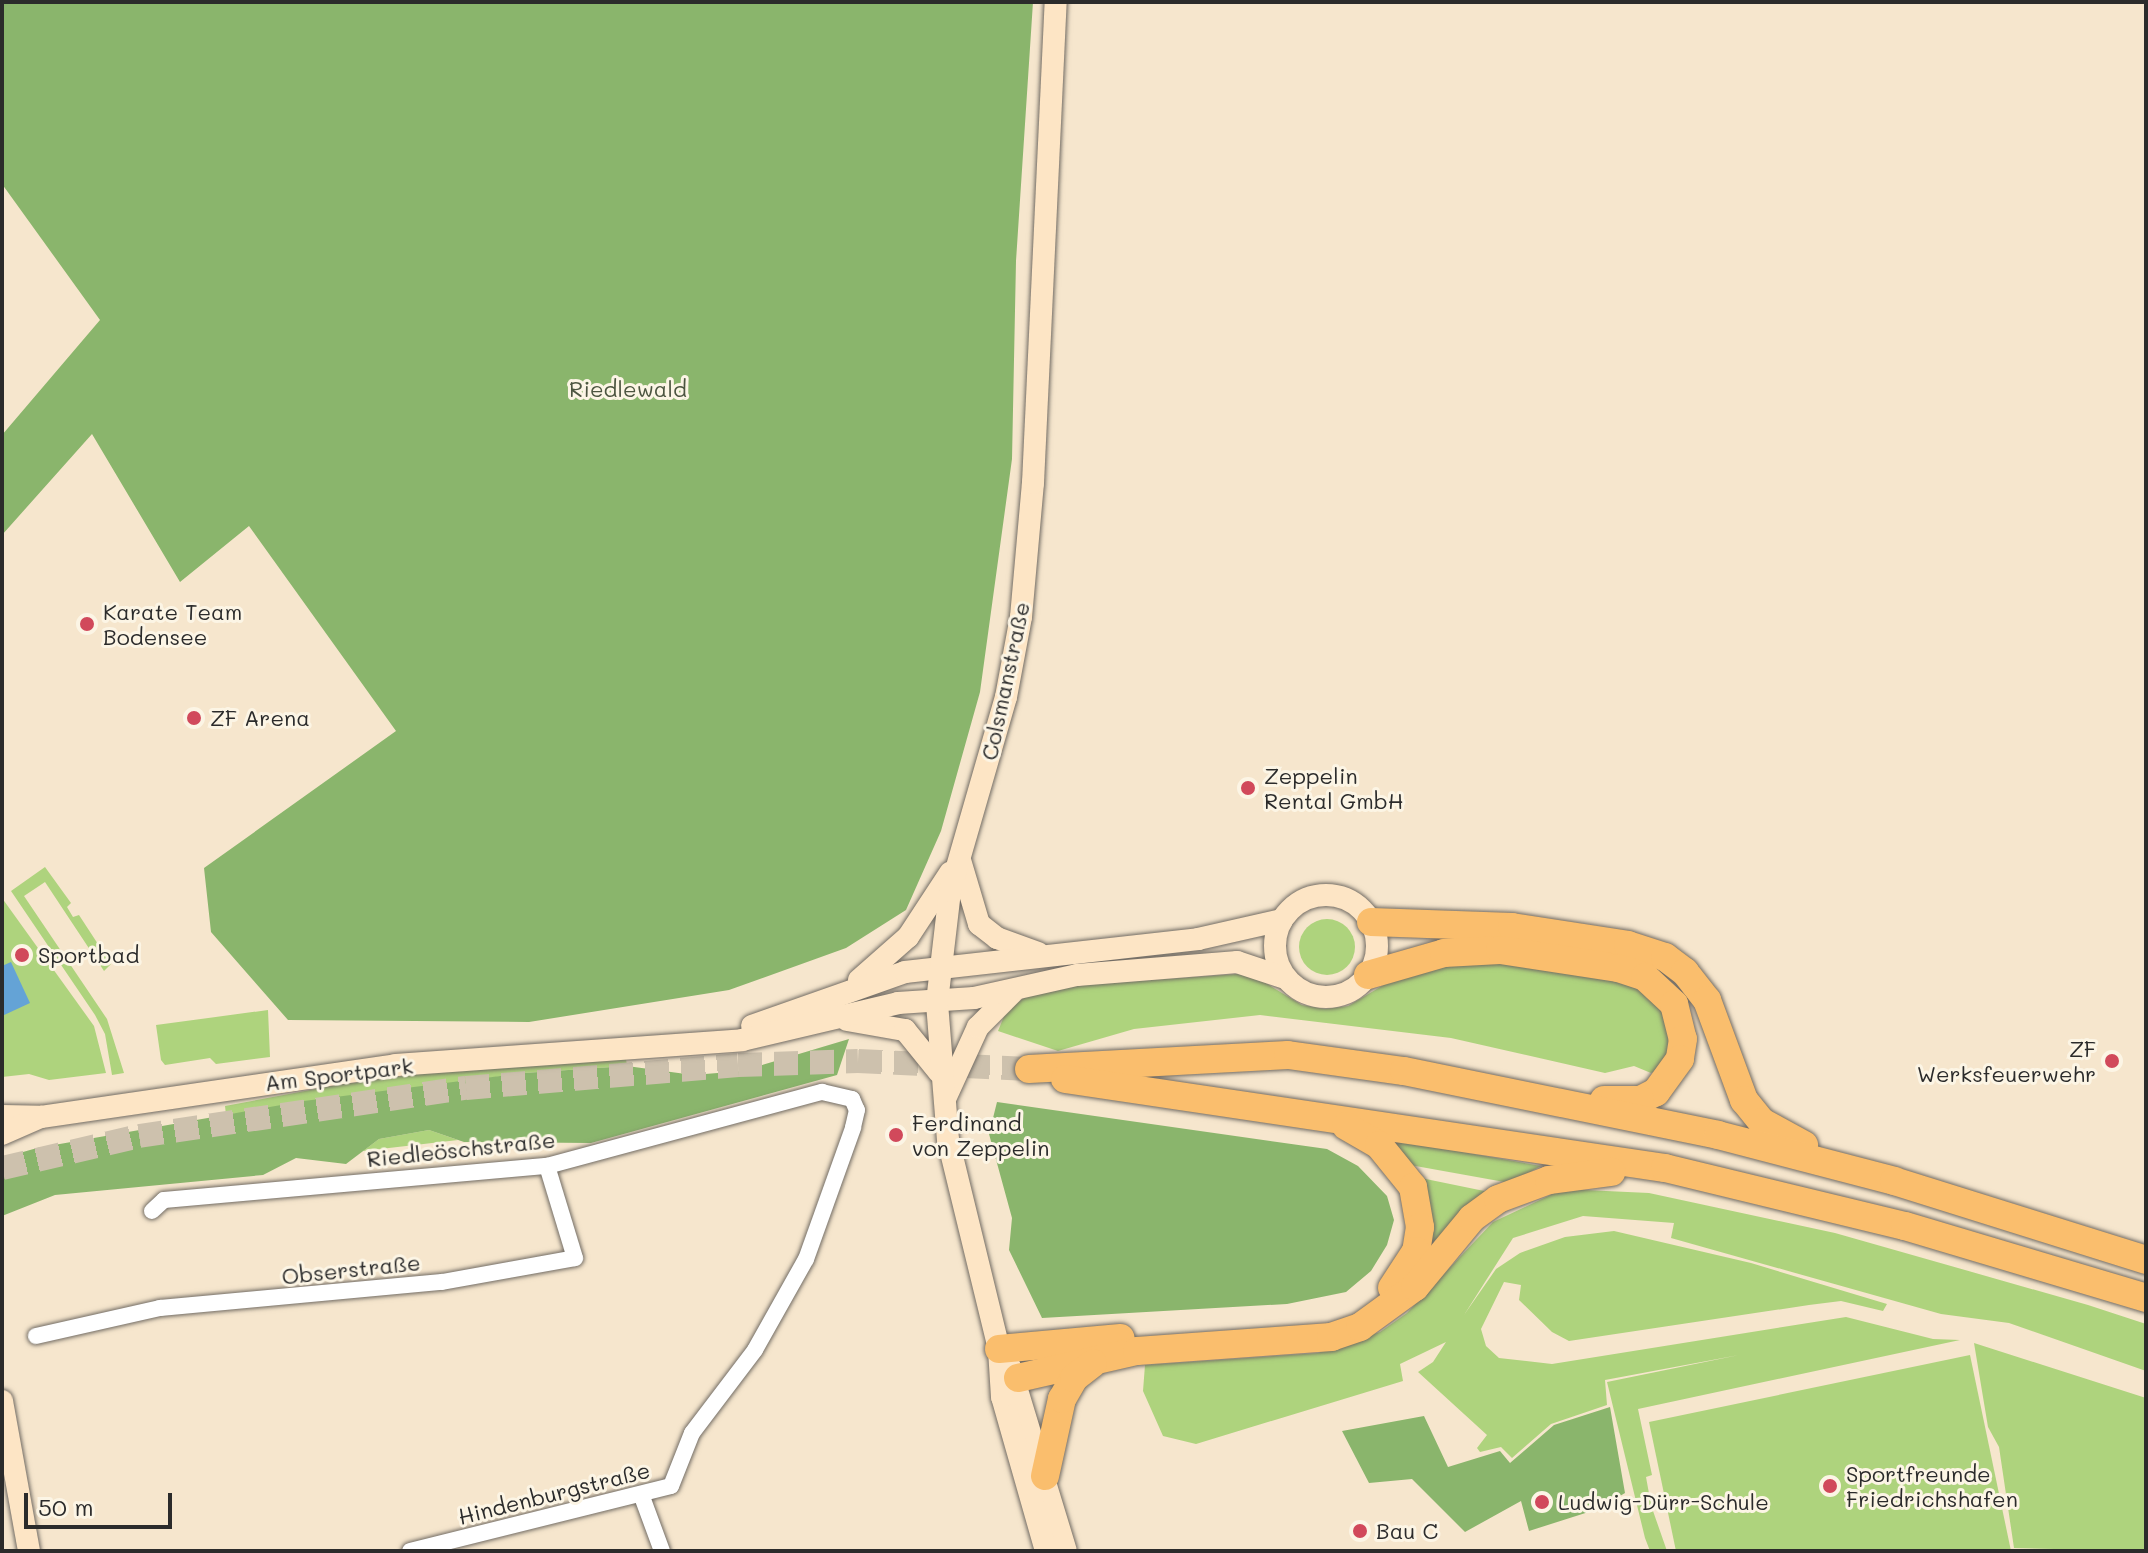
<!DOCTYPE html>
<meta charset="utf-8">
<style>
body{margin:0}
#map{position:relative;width:2148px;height:1553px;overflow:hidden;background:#f6e6cd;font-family:Mali,sans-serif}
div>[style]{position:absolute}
.green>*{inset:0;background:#aed37d}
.round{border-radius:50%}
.forest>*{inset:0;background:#8ab56c}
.water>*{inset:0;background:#64a3d6}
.primary-tunnel>*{height:24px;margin-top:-12px;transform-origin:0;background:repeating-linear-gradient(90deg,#cdc1ad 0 24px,transparent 0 36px)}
.roads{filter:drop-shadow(0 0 2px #726c64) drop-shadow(0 0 2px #726c64)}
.street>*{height:16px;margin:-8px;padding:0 8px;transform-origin:8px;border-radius:8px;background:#fff}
.secondary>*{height:22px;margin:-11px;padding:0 11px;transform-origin:11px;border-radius:11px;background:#fde5c5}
.secondary>.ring{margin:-11px;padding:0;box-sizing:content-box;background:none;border:22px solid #fde5c5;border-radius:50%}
.highway>*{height:28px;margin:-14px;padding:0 14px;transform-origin:14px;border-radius:14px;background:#fabe6d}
.dots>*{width:22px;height:22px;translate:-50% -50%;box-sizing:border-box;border:4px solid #fcf5e5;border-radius:50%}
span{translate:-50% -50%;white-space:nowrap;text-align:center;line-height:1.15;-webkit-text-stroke:6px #fcf5e5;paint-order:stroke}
.park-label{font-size:22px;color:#4c5540}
.poi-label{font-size:22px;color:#2b2b2b}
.left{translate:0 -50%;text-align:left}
.right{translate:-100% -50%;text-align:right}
.street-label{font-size:22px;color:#2b2b2b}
.frame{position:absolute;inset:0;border:4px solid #2b2b2b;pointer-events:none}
.scale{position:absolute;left:24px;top:1493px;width:148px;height:36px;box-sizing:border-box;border:4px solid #2b2b2b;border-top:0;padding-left:10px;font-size:24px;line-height:28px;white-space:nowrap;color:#2b2b2b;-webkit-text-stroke:6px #fcf5e5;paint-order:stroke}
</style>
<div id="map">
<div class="green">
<i style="clip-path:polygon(45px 867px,71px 903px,67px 907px,73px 917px,79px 915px,111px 964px,104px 971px,45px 882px,24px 896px,107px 1019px,124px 1073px,112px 1075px,105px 1034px,95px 1015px,11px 891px)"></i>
<i style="clip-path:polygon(2px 898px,94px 1026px,106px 1073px,49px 1080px,29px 1074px,2px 1077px)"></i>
<i class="round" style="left:1299px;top:919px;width:56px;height:56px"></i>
<i style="clip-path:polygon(1485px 959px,1588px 970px,1655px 996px,1669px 1027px,1669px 1052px,1660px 1069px,1651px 1073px,1634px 1066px,1605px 1073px,1451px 1038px,1260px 1015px,1134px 1029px,1058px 1051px,998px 1031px,1007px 1009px,1029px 995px,1066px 986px,1237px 974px,1259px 979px,1302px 1005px,1325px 1009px,1348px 1006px,1404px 973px)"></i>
<i style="clip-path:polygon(268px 1010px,270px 1057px,216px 1064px,210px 1058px,165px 1065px,161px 1060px,156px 1025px)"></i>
<i style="clip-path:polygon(626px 1059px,627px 1066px,524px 1073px,226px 1115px,225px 1106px,337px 1085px,433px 1072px)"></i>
<i style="clip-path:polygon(429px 1130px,458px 1140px,363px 1151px,379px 1139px)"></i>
<i style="clip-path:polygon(1389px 1139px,1541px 1166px,1510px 1183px,1410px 1165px)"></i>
<i style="clip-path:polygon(1416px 1177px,1494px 1193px,1419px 1265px)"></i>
<i style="clip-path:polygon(1563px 1189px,1649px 1193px,1835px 1233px,2088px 1305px,2146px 1324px,2146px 1371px,2009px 1323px,1941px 1314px,1671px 1238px,1674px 1223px,1583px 1216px,1513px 1238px,1464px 1315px,1496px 1269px,1520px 1253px,1565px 1237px,1614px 1231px,1751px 1263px,1887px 1304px,1883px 1311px,1841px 1301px,1809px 1305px,1569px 1341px,1552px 1332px,1519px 1300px,1521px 1285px,1504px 1282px,1481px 1329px,1486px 1346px,1499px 1358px,1552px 1364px,1846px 1317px,1933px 1339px,1960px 1340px,1638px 1409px,1652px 1475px,1646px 1477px,1650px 1499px,1657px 1497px,1653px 1511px,1667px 1551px,1650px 1551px,1645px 1538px,1607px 1382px,1739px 1355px,1605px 1380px,1607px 1405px,1551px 1424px,1512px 1458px,1501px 1447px,1480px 1452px,1477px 1448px,1487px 1435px,1418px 1372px,1433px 1362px,1446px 1342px,1400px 1364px,1403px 1381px,1196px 1444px,1163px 1436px,1143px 1391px,1145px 1365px,1318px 1353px,1380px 1332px,1407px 1313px,1493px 1222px)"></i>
<i style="clip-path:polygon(1974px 1343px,2146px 1398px,2146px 1551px,2014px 1548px,1999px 1447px,1988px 1427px)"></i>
<i style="clip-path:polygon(1970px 1355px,2011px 1551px,1676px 1551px,1649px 1422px)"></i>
</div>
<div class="forest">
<i style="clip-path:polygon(2px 2px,1033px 2px,1016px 261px,1012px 459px,980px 692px,941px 831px,906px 910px,846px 948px,729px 990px,529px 1022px,288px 1020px,211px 932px,204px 868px,396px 731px,249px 526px,180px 582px,92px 434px,2px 535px,2px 435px,100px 320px,2px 184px)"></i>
<i style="clip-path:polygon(849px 1039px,837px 1075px,591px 1143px,464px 1142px,429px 1130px,379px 1139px,346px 1164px,296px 1158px,263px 1175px,55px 1195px,2px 1216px,2px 1158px,37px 1148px,304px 1101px,524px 1073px,627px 1066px,693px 1075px,742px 1071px)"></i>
<i style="clip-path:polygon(997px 1102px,1327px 1149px,1358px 1166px,1387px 1196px,1394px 1220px,1387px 1245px,1371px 1271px,1346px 1292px,1287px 1304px,1042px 1318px,1009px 1250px,1012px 1218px,989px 1134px)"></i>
<i style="clip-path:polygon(1610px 1407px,1625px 1493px,1598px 1509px,1529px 1531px,1521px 1501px,1465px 1532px,1412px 1479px,1369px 1483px,1342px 1431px,1424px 1416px,1448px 1467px,1500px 1451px,1510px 1463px,1554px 1425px)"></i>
</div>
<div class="water">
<i style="clip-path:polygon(11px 962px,30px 1003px,2px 1016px,2px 966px)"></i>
</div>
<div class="primary-tunnel">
<i style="left:2px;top:1168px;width:141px;rotate:-13.1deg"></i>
<i style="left:139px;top:1136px;width:331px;rotate:-8.4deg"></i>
<i style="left:466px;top:1088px;width:273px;rotate:-4.8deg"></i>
<i style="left:738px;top:1065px;width:120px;rotate:-1.9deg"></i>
<i style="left:858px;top:1061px;width:171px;rotate:2.7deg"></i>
</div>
<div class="roads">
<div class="street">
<i style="left:152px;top:1211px;width:16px;rotate:-43deg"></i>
<i style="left:164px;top:1200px;width:385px;rotate:-5.1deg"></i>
<i style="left:547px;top:1166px;width:285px;rotate:-15.1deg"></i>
<i style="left:822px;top:1092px;width:31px;rotate:13deg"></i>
<i style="left:852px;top:1099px;width:12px;rotate:66deg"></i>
<i style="left:857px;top:1110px;width:18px;rotate:103deg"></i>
<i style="left:853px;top:1128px;width:139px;rotate:109.7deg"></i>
<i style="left:806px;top:1259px;width:104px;rotate:119.3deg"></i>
<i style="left:755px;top:1350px;width:104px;rotate:127.2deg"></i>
<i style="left:692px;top:1433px;width:57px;rotate:111.6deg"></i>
<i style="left:671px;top:1486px;width:269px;rotate:166deg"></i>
<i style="left:36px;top:1336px;width:127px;rotate:-12.7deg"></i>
<i style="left:160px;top:1308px;width:283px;rotate:-5.3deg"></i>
<i style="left:442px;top:1282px;width:135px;rotate:-10.2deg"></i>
<i style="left:575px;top:1258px;width:96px;rotate:-106.9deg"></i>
<i style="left:641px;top:1494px;width:61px;rotate:69.8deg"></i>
</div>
<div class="secondary">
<i style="left:960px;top:860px;width:67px;rotate:73.5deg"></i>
<i style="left:979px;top:924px;width:23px;rotate:38deg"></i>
<i style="left:997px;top:938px;width:44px;rotate:20.1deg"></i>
<i class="ring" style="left:1275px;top:895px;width:80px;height:80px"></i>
<i style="left:859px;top:980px;width:65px;rotate:-41.3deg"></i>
<i style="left:908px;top:937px;width:77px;rotate:-56.7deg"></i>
<i style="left:847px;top:1020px;width:59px;rotate:9.8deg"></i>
<i style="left:905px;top:1030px;width:54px;rotate:51deg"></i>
<i style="left:752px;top:1026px;width:162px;rotate:-19.4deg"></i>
<i style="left:905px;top:972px;width:295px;rotate:-6.4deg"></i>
<i style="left:1198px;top:939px;width:86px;rotate:-12.7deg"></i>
<i style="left:945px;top:1099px;width:79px;rotate:-65.4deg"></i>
<i style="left:978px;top:1027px;width:49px;rotate:-45deg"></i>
<i style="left:2px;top:1116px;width:39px;rotate:1deg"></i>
<i style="left:41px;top:1117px;width:359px;rotate:-8.3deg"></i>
<i style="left:396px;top:1065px;width:347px;rotate:-4.1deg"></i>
<i style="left:742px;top:1040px;width:160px;rotate:-13.3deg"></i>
<i style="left:898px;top:1003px;width:76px;rotate:-3.8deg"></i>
<i style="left:974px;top:998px;width:106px;rotate:-12.6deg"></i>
<i style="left:1077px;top:975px;width:161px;rotate:-4.6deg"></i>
<i style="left:1237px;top:962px;width:51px;rotate:18.4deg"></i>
<i style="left:2px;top:1134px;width:43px;rotate:-23.6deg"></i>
<i style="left:1010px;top:1367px;width:192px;rotate:73.1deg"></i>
<i style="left:2px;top:1401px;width:152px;rotate:79.8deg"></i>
<i style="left:1046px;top:1551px;width:160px;rotate:-105.9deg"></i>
<i style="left:1002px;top:1397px;width:48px;rotate:-93.6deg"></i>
<i style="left:999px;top:1349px;width:215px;rotate:-103.7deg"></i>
<i style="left:948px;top:1140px;width:138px;rotate:-94.6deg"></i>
<i style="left:937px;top:1002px;width:112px;rotate:-83.3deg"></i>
<i style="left:950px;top:891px;width:202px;rotate:-73.9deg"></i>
<i style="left:1006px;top:697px;width:81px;rotate:-79.4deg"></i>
<i style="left:1021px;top:617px;width:135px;rotate:-84.9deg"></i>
<i style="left:1033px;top:483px;width:482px;rotate:-87.3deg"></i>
</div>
<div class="highway">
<i style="left:1371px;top:922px;width:141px;rotate:2deg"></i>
<i style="left:1512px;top:927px;width:117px;rotate:8.8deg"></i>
<i style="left:1628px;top:945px;width:39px;rotate:18deg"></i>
<i style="left:1665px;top:957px;width:25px;rotate:37deg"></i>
<i style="left:1685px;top:972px;width:36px;rotate:52deg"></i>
<i style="left:1707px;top:1000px;width:107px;rotate:69.7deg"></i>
<i style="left:1744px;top:1100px;width:28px;rotate:51deg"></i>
<i style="left:1762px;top:1122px;width:48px;rotate:28.7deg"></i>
<i style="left:1368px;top:975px;width:79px;rotate:-16.1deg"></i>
<i style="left:1444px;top:953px;width:56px;rotate:-3.1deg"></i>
<i style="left:1500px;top:950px;width:119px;rotate:8.7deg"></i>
<i style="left:1618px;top:968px;width:28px;rotate:18deg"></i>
<i style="left:1645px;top:977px;width:40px;rotate:43deg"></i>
<i style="left:1674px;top:1004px;width:36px;rotate:76deg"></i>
<i style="left:1683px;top:1039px;width:20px;rotate:99deg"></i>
<i style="left:1680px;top:1059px;width:41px;rotate:126deg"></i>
<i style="left:1656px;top:1092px;width:18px;rotate:153deg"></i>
<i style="left:1640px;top:1100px;width:36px;rotate:180deg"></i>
<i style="left:1029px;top:1069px;width:259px;rotate:-3.1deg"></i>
<i style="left:1288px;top:1055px;width:117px;rotate:7.9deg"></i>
<i style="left:1404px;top:1071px;width:320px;rotate:11.5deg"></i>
<i style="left:1718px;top:1135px;width:182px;rotate:14.6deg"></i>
<i style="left:1894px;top:1181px;width:264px;rotate:17.4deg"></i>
<i style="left:1065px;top:1079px;width:607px;rotate:8.44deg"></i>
<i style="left:1665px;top:1168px;width:247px;rotate:13.6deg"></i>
<i style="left:1905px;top:1226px;width:252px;rotate:16.6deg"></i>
<i style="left:1346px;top:1126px;width:38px;rotate:30deg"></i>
<i style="left:1379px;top:1145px;width:54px;rotate:51deg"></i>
<i style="left:1413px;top:1187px;width:41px;rotate:80.1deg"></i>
<i style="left:1420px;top:1227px;width:24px;rotate:99deg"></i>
<i style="left:1416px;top:1251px;width:44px;rotate:123deg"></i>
<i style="left:999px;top:1349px;width:122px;rotate:-5.2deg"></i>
<i style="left:1018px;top:1378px;width:122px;rotate:-12.8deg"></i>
<i style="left:1137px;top:1351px;width:195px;rotate:-4.1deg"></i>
<i style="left:1331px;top:1337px;width:31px;rotate:-19deg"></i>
<i style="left:1360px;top:1327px;width:68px;rotate:-36deg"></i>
<i style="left:1415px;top:1287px;width:89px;rotate:-50.4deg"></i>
<i style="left:1472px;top:1218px;width:32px;rotate:-36deg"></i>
<i style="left:1498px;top:1199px;width:54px;rotate:-20.4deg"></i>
<i style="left:1549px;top:1180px;width:63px;rotate:-7.4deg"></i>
<i style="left:1045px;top:1476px;width:79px;rotate:-77.6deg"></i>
<i style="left:1062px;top:1399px;width:24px;rotate:-60deg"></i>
<i style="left:1074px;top:1378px;width:24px;rotate:-38deg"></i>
</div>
</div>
<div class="dots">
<i style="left:87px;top:624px;background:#d1495b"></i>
<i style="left:194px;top:718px;background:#d1495b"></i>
<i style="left:1248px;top:788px;background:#d1495b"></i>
<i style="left:22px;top:955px;background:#d1495b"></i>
<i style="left:2112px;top:1061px;background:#d1495b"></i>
<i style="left:896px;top:1135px;background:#d1495b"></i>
<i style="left:1830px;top:1486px;background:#d1495b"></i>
<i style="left:1542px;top:1502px;background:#d1495b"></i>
<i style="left:1360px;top:1531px;background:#d1495b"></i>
</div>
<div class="park-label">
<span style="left:628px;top:389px">Riedlewald</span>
</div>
<div class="poi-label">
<span class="left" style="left:103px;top:624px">Karate Team<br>Bodensee</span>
<span class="left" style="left:210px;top:718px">ZF Arena</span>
<span class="left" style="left:1264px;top:788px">Zeppelin<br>Rental GmbH</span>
<span class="left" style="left:38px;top:955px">Sportbad</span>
<span class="right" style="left:2096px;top:1061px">ZF<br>Werksfeuerwehr</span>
<span class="left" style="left:912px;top:1135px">Ferdinand<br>von Zeppelin</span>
<span class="left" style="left:1846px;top:1486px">Sportfreunde<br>Friedrichshafen</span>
<span class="left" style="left:1558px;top:1502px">Ludwig-Dürr-Schule</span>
<span class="left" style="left:1376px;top:1531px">Bau C</span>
</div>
<div class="street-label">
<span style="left:1005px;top:681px;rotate:-78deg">Colsmanstraße</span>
<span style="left:339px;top:1074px;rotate:-7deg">Am Sportpark</span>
<span style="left:461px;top:1149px;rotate:-6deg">Riedleöschstraße</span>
<span style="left:351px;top:1269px;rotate:-6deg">Obserstraße</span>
<span style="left:554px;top:1493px;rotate:-14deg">Hindenburgstraße</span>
</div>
<div class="frame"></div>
<div class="scale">50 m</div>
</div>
